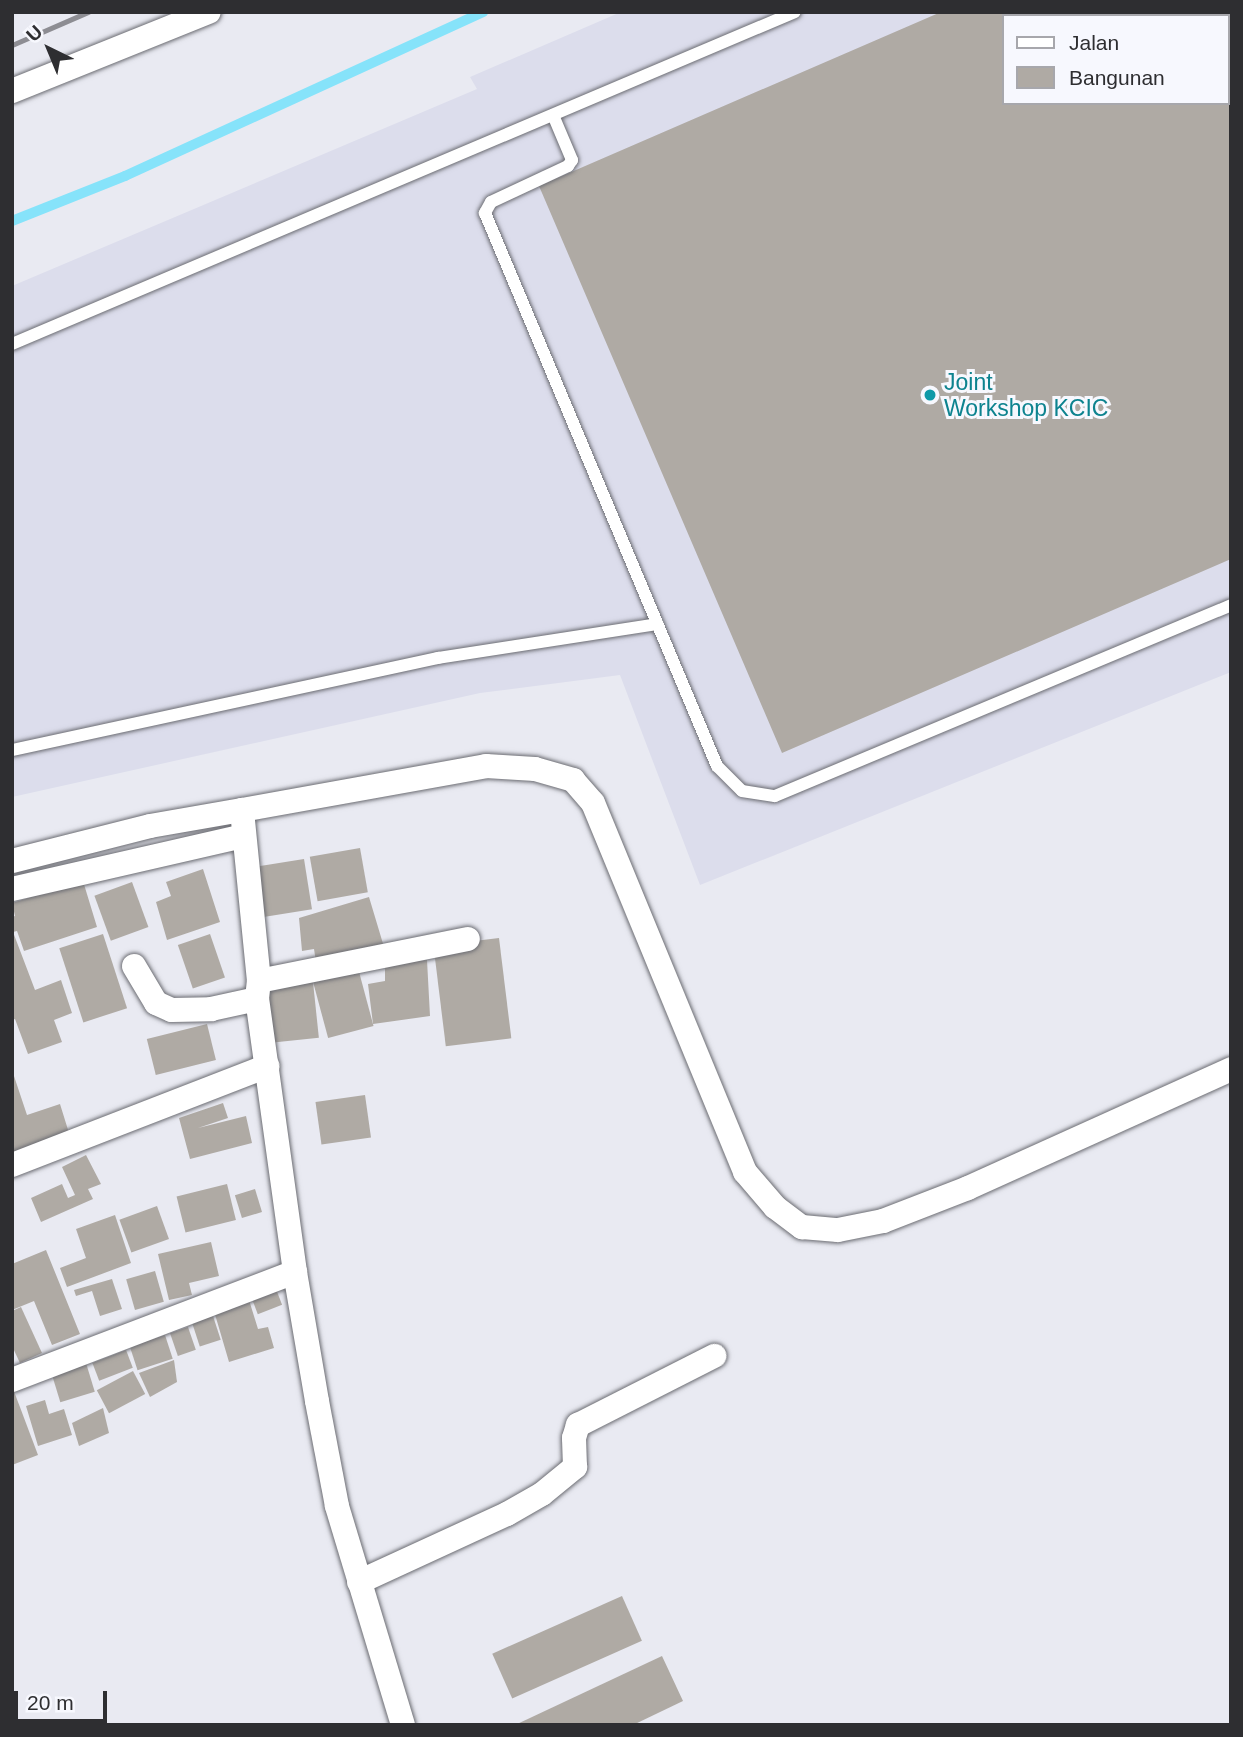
<!DOCTYPE html>
<style>
body{margin:0}
#map{position:relative;width:1243px;height:1737px;overflow:hidden;background:#e9eaf2;font-family:Arial,sans-serif}
div>[style]{position:absolute}
.built>*{inset:0;background:#dcddec}
.stream>*{height:10px;margin:-5px;padding:0 5px;transform-origin:5px;border-radius:5px;background:#86e3fa}
.building>*{inset:0;background:#afaaa4;transform-origin:0 0}
.roads{filter:drop-shadow(0 0 2px #6b6c72) drop-shadow(0 0 2px #6b6c72)}
.lane>*{height:12px;margin:-6px;padding:0 6px;transform-origin:6px;border-radius:6px;background:#fff}
.street>*{height:24px;margin:-12px;padding:0 12px;transform-origin:12px;border-radius:12px;background:#fff}
.rail>*{height:5px;margin:-2.5px;padding:0 2.5px;transform-origin:2.5px;border-radius:2.5px;background:#8d8d93}
.dots>*{width:19px;height:19px;translate:-50% -50%;box-sizing:border-box;border:4px solid #f7f8fe;border-radius:50%}
span{translate:-50% -50%;white-space:nowrap;text-align:center;line-height:1.15;-webkit-text-stroke:6px #f7f8fe;paint-order:stroke}
.culture-label{font-size:23px;color:#0d838f}
.left{translate:0 -50%;text-align:left}
.frame{position:absolute;inset:0;border:14px solid #2e2e31;pointer-events:none}
.legend{position:absolute;left:1002px;top:14px;width:228px;height:91px;box-sizing:border-box;background:#f7f8fe;border:2px solid #a7a7ac;margin:0;padding:9px 12px;list-style:none;font-size:21px;color:#2e2e31}
.legend li{display:flex;align-items:center;gap:14px;height:35px}
.legend b{width:35px;border:2px solid #a7a7ac}
.north{position:absolute;left:14px;top:14px;width:70px;height:70px;-webkit-text-stroke:5px #f7f8fe;paint-order:stroke;rotate:317deg;font-size:19px;font-weight:700;line-height:28px;text-align:center;color:#2e2e31}
.north::after{content:'';display:block;margin:auto;width:24px;height:32px;background:#2e2e31;clip-path:polygon(50% 0,100% 100%,50% 72%,0 100%)}
.scale{position:absolute;left:14px;top:1691px;width:93px;height:32px;box-sizing:border-box;border:4px solid #2e2e31;border-top:0;padding-left:9px;font-size:21px;line-height:24px;white-space:nowrap;color:#2e2e31;-webkit-text-stroke:5px #f7f8fe;paint-order:stroke}
</style>
<div id="map">
<div class="built">
<i style="clip-path:polygon(evenodd,621px 12px,1231px 12px,1231px 672px,700px 885px,620px 675px,480px 693px,12px 797px,12px 286px,477px 89px,470px 77px,621px 12px,1003px 16px,1227px 16px,1227px 103px,1003px 103px,1003px 16px)"></i>
</div>
<div class="stream">
<i style="left:12px;top:221px;width:122px;rotate:-21.7deg"></i>
<i style="left:125px;top:176px;width:394px;rotate:-24.6deg"></i>
</div>
<div class="building">
<i style="clip-path:polygon(evenodd,941px 12px,1231px 12px,1231px 559px,782px 753px,539px 186px,941px 12px,1003px 16px,1227px 16px,1227px 103px,1003px 103px,1003px 16px)"></i>
<i style="left:360px;top:848px;width:45px;height:51px;rotate:80deg"></i>
<i style="left:304px;top:859px;width:51px;height:49px;rotate:81deg"></i>
<i style="clip-path:polygon(203px 869px,220px 922px,167px 940px,156px 902px,171px 896px,166px 882px)"></i>
<i style="clip-path:polygon(83px 881px,97px 927px,24px 951px,17px 931px,13px 932px,35px 990px,61px 980px,72px 1013px,54px 1020px,62px 1042px,28px 1054px,15px 1019px,12px 1020px,12px 917px,15px 916px,12px 903px)"></i>
<i style="left:132px;top:882px;width:48px;height:40px;rotate:70deg"></i>
<i style="clip-path:polygon(369px 897px,384px 947px,316px 962px,314px 949px,302px 951px,299px 918px)"></i>
<i style="left:103px;top:934px;width:78px;height:46px;rotate:72deg"></i>
<i style="left:210px;top:934px;width:46px;height:34px;rotate:71deg"></i>
<i style="left:499px;top:938px;width:101px;height:66px;rotate:83deg"></i>
<i style="clip-path:polygon(427px 960px,430px 1016px,373px 1024px,368px 984px,385px 981px,385px 964px)"></i>
<i style="left:358px;top:968px;width:60px;height:47px;rotate:75deg"></i>
<i style="left:313px;top:982px;width:56px;height:53px;rotate:84deg"></i>
<i style="left:207px;top:1024px;width:37px;height:62px;rotate:76deg"></i>
<i style="clip-path:polygon(13px 1073px,27px 1115px,60px 1104px,69px 1133px,12px 1153px)"></i>
<i style="left:365px;top:1095px;width:43px;height:50px;rotate:82deg"></i>
<i style="clip-path:polygon(223px 1103px,228px 1118px,198px 1128px,246px 1116px,252px 1143px,190px 1159px,179px 1118px)"></i>
<i style="clip-path:polygon(86px 1155px,101px 1184px,88px 1189px,93px 1199px,41px 1222px,31px 1198px,62px 1184px,68px 1198px,75px 1195px,62px 1167px)"></i>
<i style="left:227px;top:1184px;width:37px;height:52px;rotate:76deg"></i>
<i style="left:255px;top:1189px;width:24px;height:21px;rotate:73deg"></i>
<i style="left:157px;top:1206px;width:35px;height:40px;rotate:70deg"></i>
<i style="clip-path:polygon(115px 1215px,131px 1263px,67px 1287px,60px 1268px,86px 1258px,76px 1229px)"></i>
<i style="clip-path:polygon(211px 1242px,219px 1276px,189px 1283px,192px 1295px,169px 1300px,158px 1254px)"></i>
<i style="clip-path:polygon(46px 1250px,80px 1334px,52px 1345px,34px 1301px,12px 1310px,12px 1264px)"></i>
<i style="left:155px;top:1271px;width:32px;height:30px;rotate:74deg"></i>
<i style="clip-path:polygon(112px 1279px,122px 1309px,100px 1316px,92px 1291px,76px 1296px,74px 1290px)"></i>
<i style="left:276px;top:1289px;width:17px;height:26px;rotate:69deg"></i>
<i style="clip-path:polygon(249px 1300px,258px 1329px,268px 1327px,274px 1348px,229px 1362px,214px 1311px)"></i>
<i style="clip-path:polygon(21px 1307px,42px 1353px,20px 1363px,12px 1346px,12px 1311px)"></i>
<i style="left:213px;top:1316px;width:25px;height:22px;rotate:72deg"></i>
<i style="left:188px;top:1327px;width:24px;height:19px;rotate:71deg"></i>
<i style="left:165px;top:1335px;width:25px;height:37px;rotate:72deg"></i>
<i style="left:126px;top:1350px;width:19px;height:36px;rotate:69deg"></i>
<i style="clip-path:polygon(174px 1360px,177px 1382px,150px 1397px,139px 1373px)"></i>
<i style="left:86px;top:1363px;width:30px;height:36px;rotate:73deg"></i>
<i style="left:133px;top:1371px;width:26px;height:41px;rotate:62deg"></i>
<i style="clip-path:polygon(12px 1386px,38px 1455px,12px 1465px)"></i>
<i style="clip-path:polygon(45px 1400px,49px 1414px,64px 1409px,72px 1435px,38px 1446px,26px 1406px)"></i>
<i style="clip-path:polygon(103px 1408px,109px 1433px,79px 1446px,72px 1423px)"></i>
<i style="left:622px;top:1596px;width:49px;height:142px;rotate:66deg"></i>
<i style="clip-path:polygon(662px 1656px,683px 1701px,633px 1725px,515px 1725px)"></i>
</div>
<div class="roads">
<div class="lane">
<i style="left:553px;top:115px;width:49px;rotate:67.1deg"></i>
<i style="left:572px;top:160px;width:7px;rotate:124deg"></i>
<i style="left:568px;top:166px;width:85px;rotate:154.9deg"></i>
<i style="left:491px;top:202px;width:13px;rotate:119deg"></i>
<i style="left:485px;top:213px;width:600px;rotate:67.24deg"></i>
<i style="left:717px;top:766px;width:35px;rotate:45deg"></i>
<i style="left:742px;top:791px;width:33px;rotate:9deg"></i>
<i style="left:775px;top:796px;width:494px;rotate:-22.7deg"></i>
<i style="left:12px;top:344px;width:850px;rotate:-22.98deg"></i>
<i style="left:12px;top:750px;width:436px;rotate:-12.2deg"></i>
<i style="left:438px;top:658px;width:222px;rotate:-8.8deg"></i>
</div>
<div class="street">
<i style="left:12px;top:91px;width:212px;rotate:-21.9deg"></i>
<i style="left:12px;top:861px;width:142px;rotate:-14.2deg"></i>
<i style="left:150px;top:826px;width:93px;rotate:-9.9deg"></i>
<i style="left:12px;top:889px;width:238px;rotate:-12.9deg"></i>
<i style="left:134px;top:966px;width:43px;rotate:59.3deg"></i>
<i style="left:156px;top:1003px;width:17px;rotate:24deg"></i>
<i style="left:172px;top:1010px;width:39px;rotate:-1deg"></i>
<i style="left:211px;top:1009px;width:47px;rotate:-12.3deg"></i>
<i style="left:259px;top:981px;width:213px;rotate:-11.4deg"></i>
<i style="left:12px;top:1165px;width:274px;rotate:-21.2deg"></i>
<i style="left:12px;top:1380px;width:303px;rotate:-20.9deg"></i>
<i style="left:359px;top:1582px;width:163px;rotate:-24.7deg"></i>
<i style="left:507px;top:1514px;width:40px;rotate:-29.7deg"></i>
<i style="left:542px;top:1494px;width:43px;rotate:-39.3deg"></i>
<i style="left:575px;top:1467px;width:29px;rotate:-92deg"></i>
<i style="left:574px;top:1438px;width:14px;rotate:-73deg"></i>
<i style="left:578px;top:1425px;width:153px;rotate:-26.9deg"></i>
<i style="left:403px;top:1725px;width:229px;rotate:-106.8deg"></i>
<i style="left:337px;top:1506px;width:107px;rotate:-100.8deg"></i>
<i style="left:317px;top:1401px;width:131px;rotate:-99.7deg"></i>
<i style="left:295px;top:1272px;width:276px;rotate:-97.9deg"></i>
<i style="left:257px;top:999px;width:18px;rotate:-84deg"></i>
<i style="left:259px;top:981px;width:172px;rotate:-95.7deg"></i>
<i style="left:242px;top:810px;width:248px;rotate:-10.2deg"></i>
<i style="left:486px;top:766px;width:49px;rotate:3.5deg"></i>
<i style="left:535px;top:769px;width:40px;rotate:16deg"></i>
<i style="left:573px;top:780px;width:30px;rotate:49deg"></i>
<i style="left:593px;top:803px;width:399px;rotate:67.6deg"></i>
<i style="left:745px;top:1172px;width:46px;rotate:49.4deg"></i>
<i style="left:775px;top:1207px;width:34px;rotate:37deg"></i>
<i style="left:802px;top:1227px;width:36px;rotate:5deg"></i>
<i style="left:838px;top:1230px;width:46px;rotate:-11.3deg"></i>
<i style="left:883px;top:1221px;width:91px;rotate:-21.2deg"></i>
<i style="left:968px;top:1188px;width:289px;rotate:-24.3deg"></i>
</div>
</div>
<div class="rail">
<i style="left:12px;top:45px;width:83px;rotate:-23.5deg"></i>
</div>
<div class="dots">
<i style="left:930px;top:395px;background:#0f9aa8"></i>
</div>
<div class="culture-label">
<span class="left" style="left:944px;top:395px">Joint<br>Workshop KCIC</span>
</div>
<div class="frame"></div>
<ul class="legend">
<li><b style="height:9px;background:#fff"></b>Jalan</li>
<li><b style="height:19px;background:#afaaa4"></b>Bangunan</li>
</ul>
<div class="north">U</div>
<div class="scale">20 m</div>
</div>
